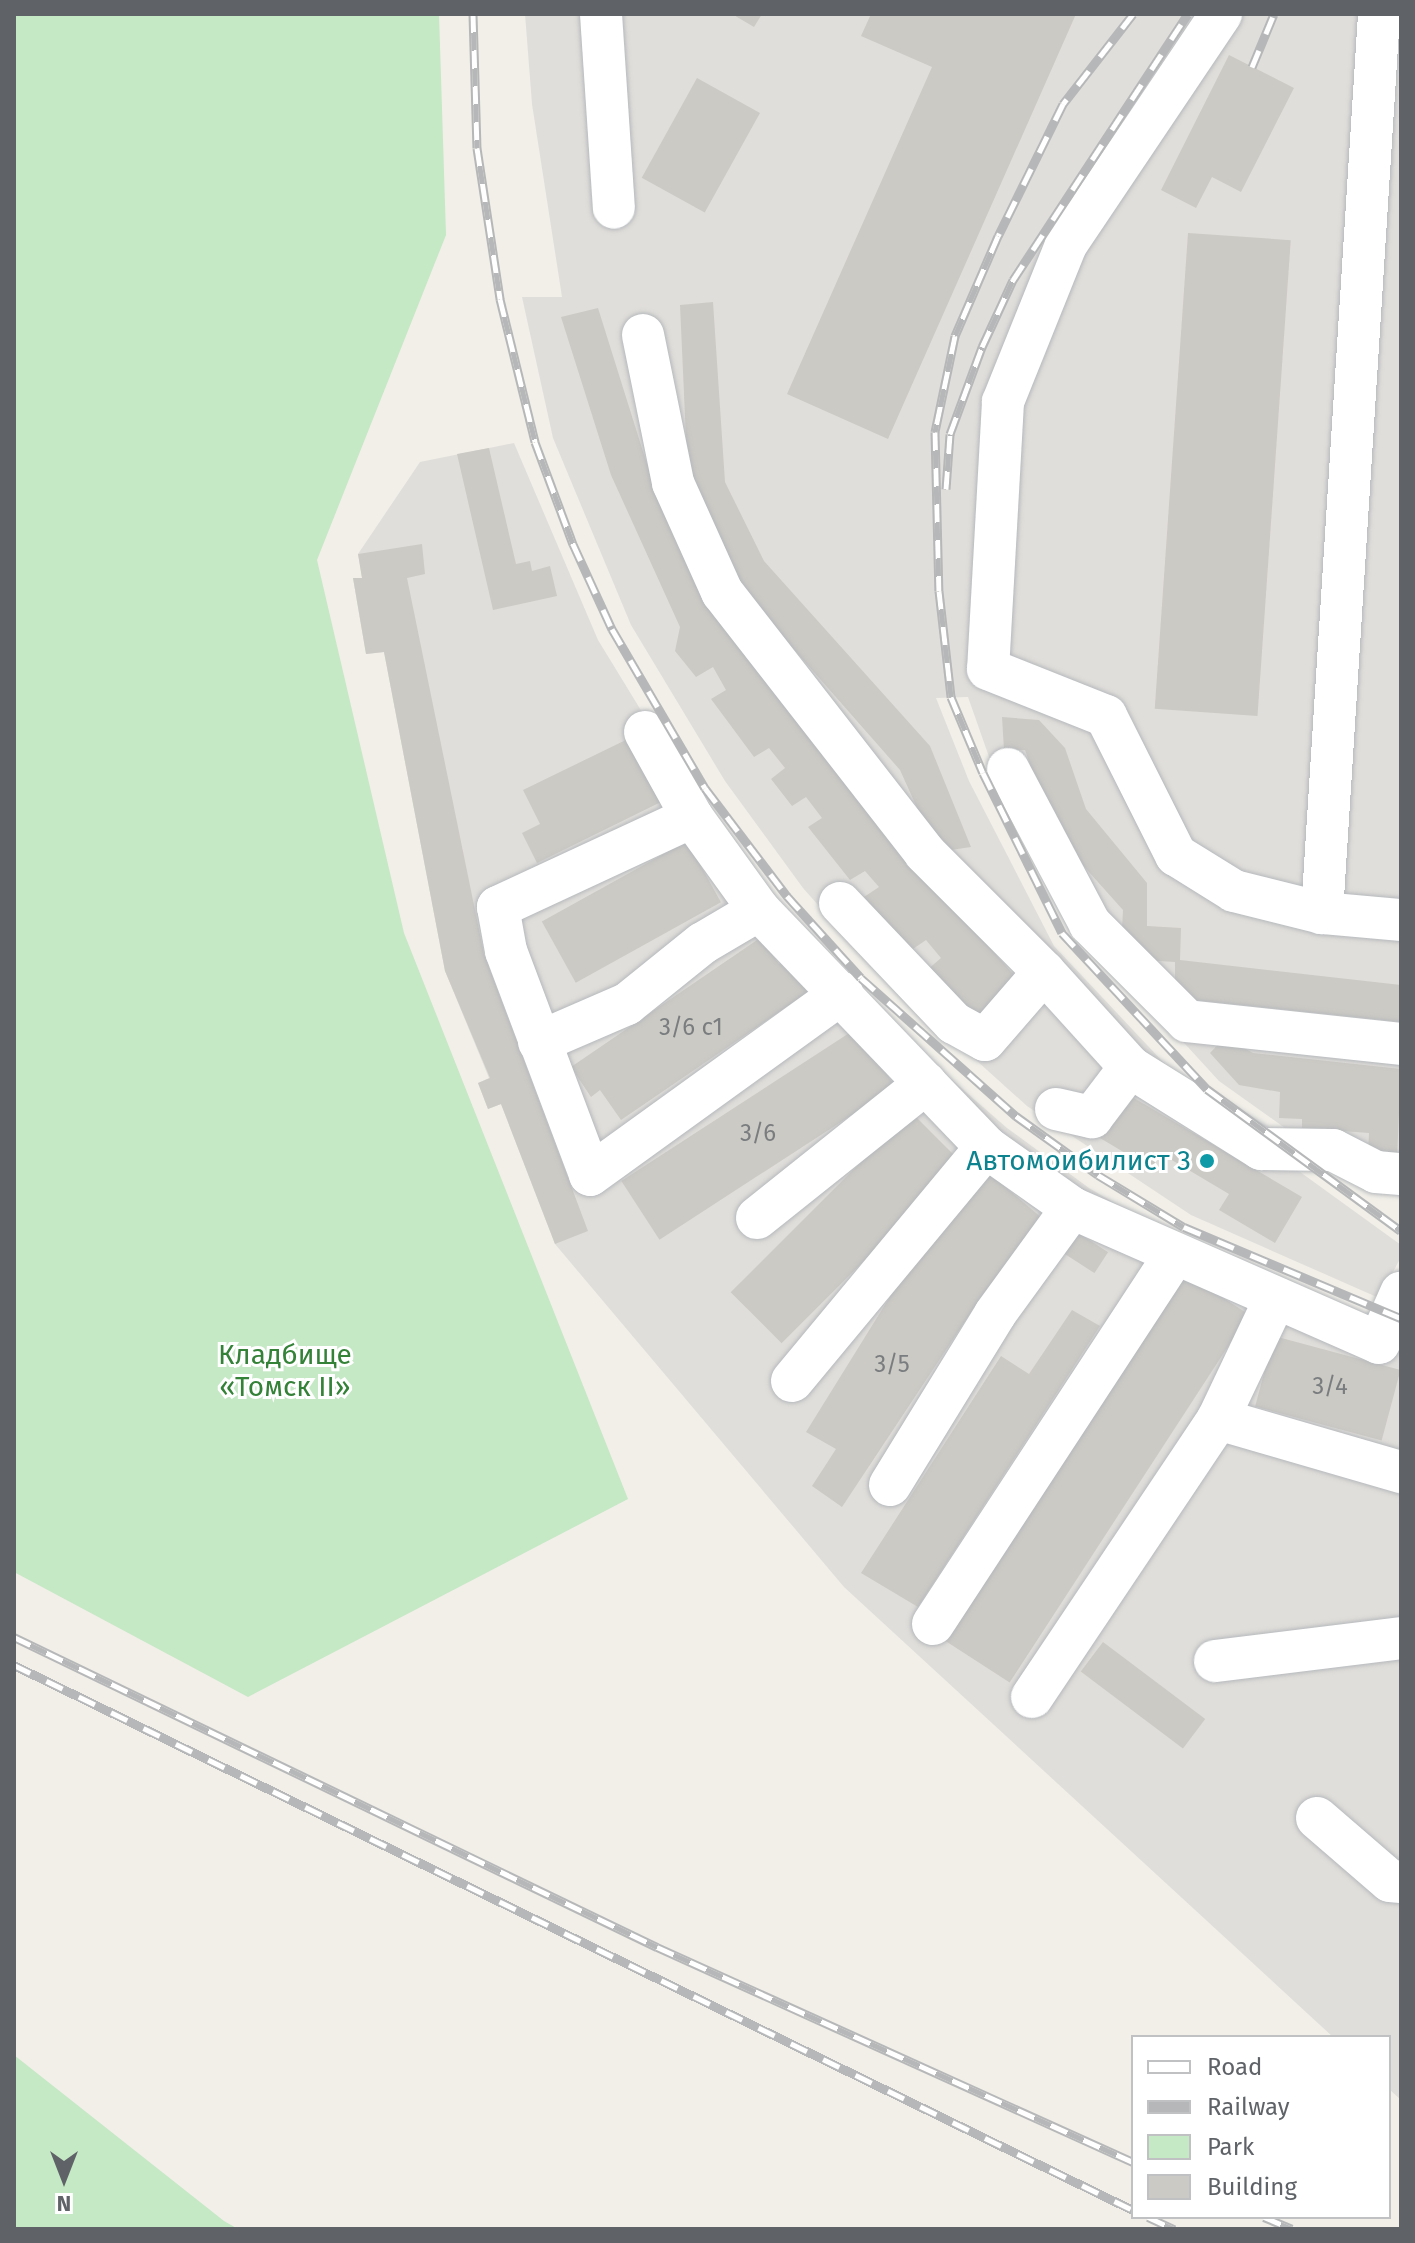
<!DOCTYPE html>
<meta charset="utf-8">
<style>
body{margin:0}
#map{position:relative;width:1415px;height:2243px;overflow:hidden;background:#f1efe8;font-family:"Fira Sans",sans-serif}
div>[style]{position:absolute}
.industrial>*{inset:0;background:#e0deda}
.green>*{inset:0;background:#c5e8c5}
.building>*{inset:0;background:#cccac5;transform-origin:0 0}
.roads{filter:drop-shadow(0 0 2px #b5b8bc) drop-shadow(0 0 2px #b5b8bc)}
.minor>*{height:42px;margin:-21px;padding:0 21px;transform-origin:21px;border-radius:21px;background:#fff}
.rail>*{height:9px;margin-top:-4.5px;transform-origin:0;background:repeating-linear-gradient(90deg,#fff 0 18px,#b6b7b8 0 36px);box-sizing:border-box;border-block:2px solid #b6b7b8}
.dots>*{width:22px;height:22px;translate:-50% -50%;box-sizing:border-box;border:4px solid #fff;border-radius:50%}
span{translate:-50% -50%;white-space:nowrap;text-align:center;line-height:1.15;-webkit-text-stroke:6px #fff;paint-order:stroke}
.number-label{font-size:24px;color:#7a7d7f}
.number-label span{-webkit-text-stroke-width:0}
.culture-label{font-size:28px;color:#0d838f}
.right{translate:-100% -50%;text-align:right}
.park-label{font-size:28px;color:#348238}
.frame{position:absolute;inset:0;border:16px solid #5f6368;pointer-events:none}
.legend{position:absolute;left:1131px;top:2035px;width:260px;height:184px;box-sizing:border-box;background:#fff;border:2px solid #bfc1c3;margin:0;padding:10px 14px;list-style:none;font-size:24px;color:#5f6368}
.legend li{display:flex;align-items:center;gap:16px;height:40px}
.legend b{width:40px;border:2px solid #bfc1c3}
.north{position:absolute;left:24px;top:2139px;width:80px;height:80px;-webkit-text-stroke:6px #fff;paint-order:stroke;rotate:180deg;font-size:22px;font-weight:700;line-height:32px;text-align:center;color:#5f6368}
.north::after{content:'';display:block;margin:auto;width:28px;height:36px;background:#5f6368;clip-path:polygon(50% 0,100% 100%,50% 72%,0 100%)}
</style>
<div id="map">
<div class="industrial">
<i style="clip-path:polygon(525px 14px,1401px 14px,1401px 1189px,1334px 1163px,1219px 1081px,1077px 926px,993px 768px,968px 697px,936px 698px,969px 781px,1054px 946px,1195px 1096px,1401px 1245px,1401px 1257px,1379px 1298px,1191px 1215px,1027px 1106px,874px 968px,803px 888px,725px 781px,631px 625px,553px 438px,522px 297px,562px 297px,532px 104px)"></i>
<i style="clip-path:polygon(514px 443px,598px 640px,694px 797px,774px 905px,944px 1073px,1007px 1128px,1089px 1188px,1181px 1242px,1401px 1332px,1401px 2100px,1389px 2089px,1389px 2037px,1333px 2037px,844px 1587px,555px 1244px,501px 1104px,488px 1109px,478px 1083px,489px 1078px,445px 971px,384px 652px,366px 654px,353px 578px,362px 578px,358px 554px,420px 462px)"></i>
</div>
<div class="green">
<i style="clip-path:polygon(14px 14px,439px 14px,446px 235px,317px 560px,404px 933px,628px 1499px,248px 1697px,14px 1572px)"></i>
<i style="clip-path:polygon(14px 2055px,224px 2221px,238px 2229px,14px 2229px)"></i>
</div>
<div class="building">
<i style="clip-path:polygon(732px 14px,762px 14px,754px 27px)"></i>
<i style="clip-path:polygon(871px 14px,1076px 14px,888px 439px,787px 394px,932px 67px,861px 36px)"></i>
<i style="clip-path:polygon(1229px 55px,1294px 88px,1241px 192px,1212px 177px,1196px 208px,1161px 190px)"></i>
<i style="left:697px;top:78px;width:72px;height:114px;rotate:29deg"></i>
<i style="left:1188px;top:233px;width:103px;height:477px;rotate:4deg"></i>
<i style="clip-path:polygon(713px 302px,725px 482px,764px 561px,930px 746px,971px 847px,937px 852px,900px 770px,733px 580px,688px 483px,680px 305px)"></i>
<i style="clip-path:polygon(598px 308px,646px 461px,710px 607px,900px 845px,1019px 981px,977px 1024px,926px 971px,941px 958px,926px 940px,910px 951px,864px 897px,879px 887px,865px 871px,850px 880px,808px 827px,822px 818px,806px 797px,792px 806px,771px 779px,785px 768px,769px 748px,754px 757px,711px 699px,726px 690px,713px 667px,696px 677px,675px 651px,680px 627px,611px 475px,561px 317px)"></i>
<i style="clip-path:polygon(489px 448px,516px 564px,530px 561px,532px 571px,550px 566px,557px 596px,493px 610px,457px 454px)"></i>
<i style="clip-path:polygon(422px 544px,425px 574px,407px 578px,484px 954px,588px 1231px,555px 1244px,501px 1104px,488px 1109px,478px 1083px,490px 1078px,445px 971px,384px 652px,366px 654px,353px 578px,362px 578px,358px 554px)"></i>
<i style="clip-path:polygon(1002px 717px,1039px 720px,1065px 748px,1086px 809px,1147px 883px,1147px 926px,1181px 928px,1180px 960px,1401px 985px,1401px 1022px,1175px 998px,1175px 962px,1143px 960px,1121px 948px,1123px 910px,1054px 833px,1025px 750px,1004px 750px)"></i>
<i style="clip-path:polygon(634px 736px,665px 800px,537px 863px,522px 833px,540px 824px,523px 790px)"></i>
<i style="left:687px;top:841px;width:70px;height:166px;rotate:61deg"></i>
<i style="clip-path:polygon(760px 938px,779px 964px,789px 957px,811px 990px,621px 1120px,600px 1090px,591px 1097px,571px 1067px)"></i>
<i style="left:857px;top:1028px;width:70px;height:281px;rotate:57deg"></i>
<i style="clip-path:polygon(1225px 1037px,1253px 1053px,1401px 1069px,1397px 1158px,1368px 1155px,1369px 1133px,1302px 1128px,1302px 1119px,1279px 1118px,1280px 1092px,1239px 1085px,1210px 1053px)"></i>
<i style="clip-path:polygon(1127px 1094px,1302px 1197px,1275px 1243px,1219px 1210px,1229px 1194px,1160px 1153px,1152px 1169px,1100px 1138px)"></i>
<i style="left:911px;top:1112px;width:72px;height:255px;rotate:45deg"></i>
<i style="clip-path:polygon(988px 1172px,1043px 1219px,981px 1297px,842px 1507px,812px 1486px,836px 1449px,806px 1432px,914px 1258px)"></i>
<i style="left:1077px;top:1232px;width:37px;height:25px;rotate:33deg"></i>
<i style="left:1185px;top:1273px;width:76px;height:439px;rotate:33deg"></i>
<i style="clip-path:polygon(1072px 1310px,1100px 1326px,918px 1607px,861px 1573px,1001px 1356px,1029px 1374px)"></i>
<i style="left:1274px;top:1336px;width:131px;height:73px;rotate:15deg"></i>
<i style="left:1103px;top:1642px;width:128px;height:37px;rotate:37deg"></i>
</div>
<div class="roads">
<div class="minor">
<i style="left:601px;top:14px;width:194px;rotate:86.2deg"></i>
<i style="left:1221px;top:14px;width:278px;rotate:123.9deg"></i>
<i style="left:1066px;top:245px;width:169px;rotate:111.9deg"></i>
<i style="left:1003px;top:402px;width:267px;rotate:93.2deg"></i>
<i style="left:988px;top:669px;width:127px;rotate:21.7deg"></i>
<i style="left:1106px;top:716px;width:156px;rotate:63.3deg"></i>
<i style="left:1176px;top:855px;width:68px;rotate:31.8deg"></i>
<i style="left:1234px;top:891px;width:91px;rotate:14deg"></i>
<i style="left:1322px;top:913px;width:901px;rotate:-86.37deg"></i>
<i style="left:643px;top:335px;width:151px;rotate:78.5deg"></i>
<i style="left:673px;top:483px;width:120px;rotate:65.8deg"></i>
<i style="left:722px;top:592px;width:331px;rotate:52.1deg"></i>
<i style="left:925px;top:853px;width:168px;rotate:45deg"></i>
<i style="left:1044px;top:972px;width:128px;rotate:47.8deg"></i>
<i style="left:1130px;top:1067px;width:155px;rotate:32deg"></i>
<i style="left:1261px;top:1149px;width:72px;rotate:0.8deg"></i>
<i style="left:1333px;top:1150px;width:48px;rotate:27.1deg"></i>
<i style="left:1376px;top:1172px;width:25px;rotate:5deg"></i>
<i style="left:645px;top:732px;width:97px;rotate:61.1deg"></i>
<i style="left:692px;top:817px;width:115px;rotate:54.2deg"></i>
<i style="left:759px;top:910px;width:328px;rotate:46.2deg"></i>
<i style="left:986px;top:1147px;width:105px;rotate:35.3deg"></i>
<i style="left:1072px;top:1208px;width:335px;rotate:23.7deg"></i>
<i style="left:1379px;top:1343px;width:55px;rotate:-66.3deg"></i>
<i style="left:1008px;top:769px;width:175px;rotate:62.1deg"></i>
<i style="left:1090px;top:924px;width:137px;rotate:45deg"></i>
<i style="left:1187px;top:1021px;width:215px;rotate:6.1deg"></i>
<i style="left:692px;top:817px;width:214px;rotate:155.1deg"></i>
<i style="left:498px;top:907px;width:45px;rotate:79.7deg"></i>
<i style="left:506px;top:951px;width:239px;rotate:69.4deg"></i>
<i style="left:590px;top:1175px;width:311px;rotate:-35.8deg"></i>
<i style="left:840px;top:903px;width:166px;rotate:46.5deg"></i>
<i style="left:954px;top:1023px;width:35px;rotate:29deg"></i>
<i style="left:985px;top:1040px;width:90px;rotate:-49.1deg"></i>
<i style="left:1322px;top:913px;width:79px;rotate:5.1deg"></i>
<i style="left:539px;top:1042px;width:96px;rotate:-23.4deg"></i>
<i style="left:627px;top:1004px;width:97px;rotate:-38.8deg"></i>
<i style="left:703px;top:943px;width:65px;rotate:-30.5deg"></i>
<i style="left:1056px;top:1109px;width:37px;rotate:13deg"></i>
<i style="left:1092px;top:1117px;width:63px;rotate:-52.8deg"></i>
<i style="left:757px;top:1218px;width:216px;rotate:-38.6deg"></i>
<i style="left:792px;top:1381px;width:304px;rotate:-50.3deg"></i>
<i style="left:1218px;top:1419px;width:191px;rotate:16.2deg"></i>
<i style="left:890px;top:1485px;width:201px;rotate:-58.4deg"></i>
<i style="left:995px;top:1314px;width:131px;rotate:-54deg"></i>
<i style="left:933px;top:1624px;width:442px;rotate:-56.8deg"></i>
<i style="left:1215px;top:1661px;width:187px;rotate:-7deg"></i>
<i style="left:1032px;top:1697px;width:334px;rotate:-56.2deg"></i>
<i style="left:1218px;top:1419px;width:133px;rotate:-64.6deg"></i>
<i style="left:1317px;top:1818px;width:96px;rotate:40.8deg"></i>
<i style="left:1390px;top:1881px;width:11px;rotate:5deg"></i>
</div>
</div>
<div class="rail">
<i style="left:473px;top:14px;width:134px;rotate:88.3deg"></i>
<i style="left:477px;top:148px;width:153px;rotate:81.3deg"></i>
<i style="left:500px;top:299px;width:147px;rotate:76.2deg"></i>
<i style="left:535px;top:442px;width:109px;rotate:69.6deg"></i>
<i style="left:573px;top:544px;width:94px;rotate:65.4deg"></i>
<i style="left:612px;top:629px;width:184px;rotate:59.7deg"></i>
<i style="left:705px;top:788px;width:136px;rotate:52.8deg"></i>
<i style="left:787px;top:896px;width:110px;rotate:47.9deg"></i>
<i style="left:861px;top:978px;width:208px;rotate:41.7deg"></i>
<i style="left:1016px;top:1116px;width:101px;rotate:35.7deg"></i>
<i style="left:1098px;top:1175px;width:100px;rotate:31.2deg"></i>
<i style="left:1184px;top:1227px;width:235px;rotate:22.8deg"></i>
<i style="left:1133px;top:14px;width:114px;rotate:127.9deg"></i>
<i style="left:1063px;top:104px;width:147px;rotate:116.2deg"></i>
<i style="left:998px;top:236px;width:109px;rotate:113.3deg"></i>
<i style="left:955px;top:336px;width:98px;rotate:101.8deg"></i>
<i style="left:935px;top:432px;width:159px;rotate:88.6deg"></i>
<i style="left:939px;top:591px;width:107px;rotate:83.5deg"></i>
<i style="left:951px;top:697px;width:82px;rotate:67.2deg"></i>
<i style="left:983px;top:773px;width:178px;rotate:63.7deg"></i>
<i style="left:1062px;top:933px;width:213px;rotate:47.1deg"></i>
<i style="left:1207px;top:1089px;width:240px;rotate:36.2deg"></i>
<i style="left:1252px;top:67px;width:57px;rotate:-67.5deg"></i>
<i style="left:946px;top:489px;width:55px;rotate:-85.8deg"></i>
<i style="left:950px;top:434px;width:93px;rotate:-69.8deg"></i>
<i style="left:982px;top:347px;width:74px;rotate:-65.2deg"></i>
<i style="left:1013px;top:280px;width:318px;rotate:-56.7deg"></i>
<i style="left:14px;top:1637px;width:714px;rotate:25.74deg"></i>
<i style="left:657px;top:1947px;width:522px;rotate:24.31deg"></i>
<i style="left:14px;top:1665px;width:1245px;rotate:25.97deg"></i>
<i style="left:1148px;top:2217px;width:29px;rotate:25deg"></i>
<i style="left:1264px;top:2217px;width:30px;rotate:23deg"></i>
</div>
<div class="dots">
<i style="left:1207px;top:1161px;background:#0f9aa8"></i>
</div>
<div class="number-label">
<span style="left:691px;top:1028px">3/6 с1</span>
<span style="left:758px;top:1134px">3/6</span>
<span style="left:892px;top:1365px">3/5</span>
<span style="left:1330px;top:1387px">3/4</span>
</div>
<div class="culture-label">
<span class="right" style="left:1191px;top:1161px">Автомоибилист 3</span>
</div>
<div class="park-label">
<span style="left:285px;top:1371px">Кладбище<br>«Томск II»</span>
</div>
<div class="frame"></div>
<ul class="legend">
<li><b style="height:10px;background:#fff"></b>Road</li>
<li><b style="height:10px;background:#b6b7b8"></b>Railway</li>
<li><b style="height:22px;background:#c5e8c5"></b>Park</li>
<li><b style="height:22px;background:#cccac5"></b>Building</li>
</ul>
<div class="north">N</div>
</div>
